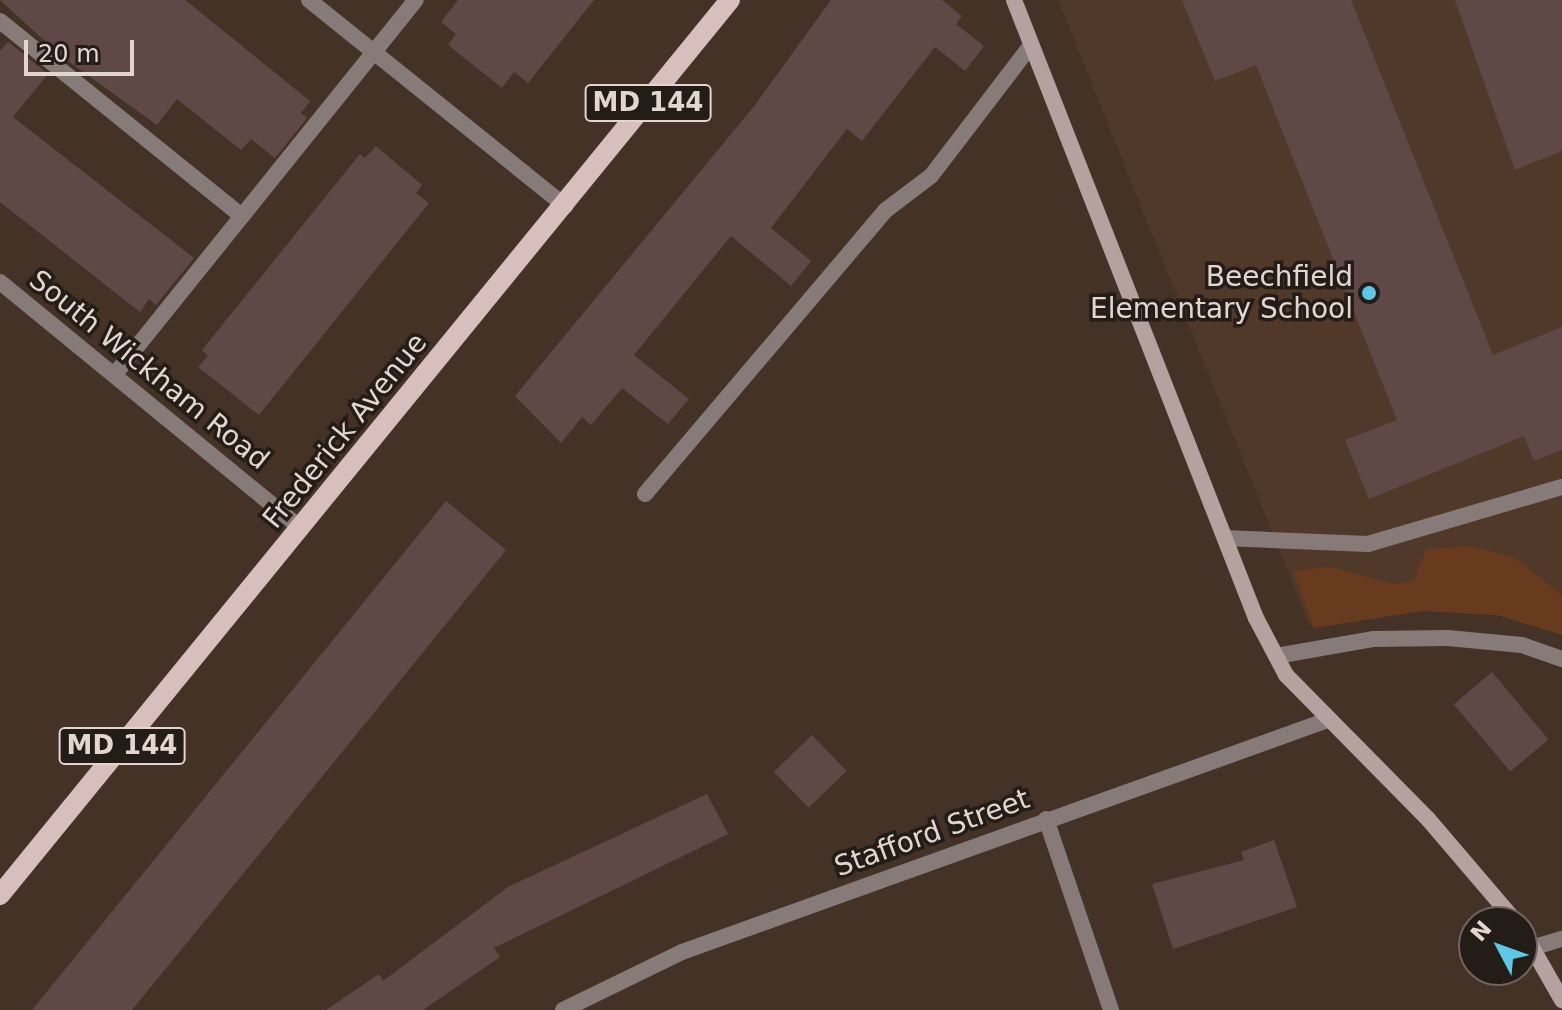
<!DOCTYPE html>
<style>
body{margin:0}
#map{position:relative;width:1562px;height:1010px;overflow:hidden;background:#443227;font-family:"DejaVu Sans",sans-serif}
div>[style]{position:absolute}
.built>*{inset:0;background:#51392a}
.green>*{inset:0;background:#693b1e}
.building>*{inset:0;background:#604846;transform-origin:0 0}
.lane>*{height:16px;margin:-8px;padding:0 8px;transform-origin:8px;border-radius:8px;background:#877b7a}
.street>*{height:16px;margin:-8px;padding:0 8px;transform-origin:8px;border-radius:8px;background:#877b7a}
.secondary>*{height:16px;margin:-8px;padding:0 8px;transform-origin:8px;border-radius:8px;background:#b5a2a0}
.primary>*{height:20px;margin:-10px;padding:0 10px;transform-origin:10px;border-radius:10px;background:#d8bfbe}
.dots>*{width:22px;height:22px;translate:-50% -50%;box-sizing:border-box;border:4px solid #241c17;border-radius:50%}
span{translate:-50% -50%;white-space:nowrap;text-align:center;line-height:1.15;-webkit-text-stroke:7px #241c17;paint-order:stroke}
.shield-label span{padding:2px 6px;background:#241c17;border:2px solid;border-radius:6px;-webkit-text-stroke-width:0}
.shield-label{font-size:26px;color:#e2d6cf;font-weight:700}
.poi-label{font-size:28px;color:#e2d6cf}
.right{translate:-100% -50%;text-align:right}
.street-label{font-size:28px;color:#e2d6cf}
.north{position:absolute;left:1458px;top:906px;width:80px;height:80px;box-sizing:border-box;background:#241c17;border:2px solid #706661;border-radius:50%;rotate:311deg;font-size:22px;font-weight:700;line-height:32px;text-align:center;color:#e2d6cf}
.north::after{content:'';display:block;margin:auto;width:28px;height:36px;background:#5bc8e6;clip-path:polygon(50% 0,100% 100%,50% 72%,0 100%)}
.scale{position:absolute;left:24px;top:40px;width:110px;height:36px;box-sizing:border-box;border:4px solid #e2d6cf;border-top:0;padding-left:10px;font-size:24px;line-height:28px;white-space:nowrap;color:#e2d6cf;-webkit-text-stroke:6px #241c17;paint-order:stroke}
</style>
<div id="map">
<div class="built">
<i style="clip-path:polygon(1058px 0,1562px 0,1562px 622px,1451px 587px,1310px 626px)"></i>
</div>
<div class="green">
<i style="clip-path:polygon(1471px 546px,1515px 558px,1562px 595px,1562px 635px,1497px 615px,1423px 611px,1314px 628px,1293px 571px,1329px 567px,1393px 584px,1414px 581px,1426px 549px)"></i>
</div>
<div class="building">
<i style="clip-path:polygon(0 0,185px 0,310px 101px,301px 113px,307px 118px,275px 158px,251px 139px,241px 150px,177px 99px,157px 125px,61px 56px)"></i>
<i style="clip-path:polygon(458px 0,594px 0,528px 83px,514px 72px,502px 88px,448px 45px,456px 34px,441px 22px)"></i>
<i style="clip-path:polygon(831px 0,942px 0,962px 16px,956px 24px,984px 46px,965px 71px,935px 47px,862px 141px,847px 129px,771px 228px,811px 261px,791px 286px,731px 236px,634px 355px,689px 399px,668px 424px,622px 388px,591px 425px,582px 417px,561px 443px,515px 396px,755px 105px)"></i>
<i style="clip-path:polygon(1182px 0,1351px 0,1493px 355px,1562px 327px,1562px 450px,1534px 461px,1524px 436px,1369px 499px,1345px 440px,1397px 420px,1256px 65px,1215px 81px)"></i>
<i style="clip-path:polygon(1455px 0,1562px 0,1562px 151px,1515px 170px)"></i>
<i style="clip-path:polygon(8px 42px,48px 74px,13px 117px,194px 258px,156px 305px,149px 299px,140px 312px,0 202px,0 51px)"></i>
<i style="clip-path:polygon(376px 146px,422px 185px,416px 193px,429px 203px,259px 415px,198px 367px,208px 356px,202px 350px,360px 154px,365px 158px)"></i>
<i style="clip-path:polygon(446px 501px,506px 550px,300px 804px,132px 1010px,32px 1010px)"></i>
<i style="left:1492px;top:672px;width:88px;height:50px;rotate:50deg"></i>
<i style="left:812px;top:735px;width:50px;height:53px;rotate:46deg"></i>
<i style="clip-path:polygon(707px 794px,728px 834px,494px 948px,500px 957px,423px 1010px,326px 1010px,379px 974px,383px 981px,508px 887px)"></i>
<i style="clip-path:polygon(1274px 840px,1297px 907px,1173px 949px,1152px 884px,1244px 860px,1241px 852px)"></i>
</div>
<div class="lane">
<i style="left:0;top:21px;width:311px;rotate:38.9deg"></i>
<i style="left:115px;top:374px;width:480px;rotate:-51.2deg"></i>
<i style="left:645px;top:494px;width:372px;rotate:-49.7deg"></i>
<i style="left:886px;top:210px;width:56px;rotate:-37.1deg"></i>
<i style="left:931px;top:176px;width:165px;rotate:-52.6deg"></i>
<i style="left:1225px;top:538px;width:143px;rotate:2.4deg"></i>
<i style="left:1368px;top:544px;width:202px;rotate:-16.4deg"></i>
<i style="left:1276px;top:656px;width:98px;rotate:-9.9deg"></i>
<i style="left:1373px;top:639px;width:75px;rotate:-0.8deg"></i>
<i style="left:1448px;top:638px;width:74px;rotate:5.4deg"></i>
<i style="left:1522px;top:645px;width:42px;rotate:19.3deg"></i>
</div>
<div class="street">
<i style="left:309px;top:0;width:329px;rotate:38.8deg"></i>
<i style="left:0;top:282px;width:389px;rotate:39.3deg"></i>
<i style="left:1046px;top:819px;width:202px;rotate:71.2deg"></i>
<i style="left:1535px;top:947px;width:28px;rotate:-17deg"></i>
<i style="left:563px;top:1010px;width:132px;rotate:-26deg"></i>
<i style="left:682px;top:952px;width:683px;rotate:-19.76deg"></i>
</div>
<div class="secondary">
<i style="left:1014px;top:0;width:664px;rotate:68.62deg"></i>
<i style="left:1256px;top:618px;width:64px;rotate:62.2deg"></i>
<i style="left:1286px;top:675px;width:202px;rotate:45.4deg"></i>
<i style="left:1428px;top:819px;width:135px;rotate:49.5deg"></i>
<i style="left:1522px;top:930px;width:81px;rotate:60.3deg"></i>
</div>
<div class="primary">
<i style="left:0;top:895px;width:1155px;rotate:-50.8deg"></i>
</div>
<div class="dots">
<i style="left:1369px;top:293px;background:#5bc8e6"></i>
</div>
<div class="shield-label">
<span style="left:648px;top:103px">MD 144</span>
<span style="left:122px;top:746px">MD 144</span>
</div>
<div class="poi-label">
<span class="right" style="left:1353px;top:293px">Beechfield<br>Elementary School</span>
</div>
<div class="street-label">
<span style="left:149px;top:370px;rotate:39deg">South Wickham Road</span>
<span style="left:345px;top:431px;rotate:-51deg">Frederick Avenue</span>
<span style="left:932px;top:833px;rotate:-20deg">Stafford Street</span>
</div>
<div class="north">N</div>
<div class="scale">20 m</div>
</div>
